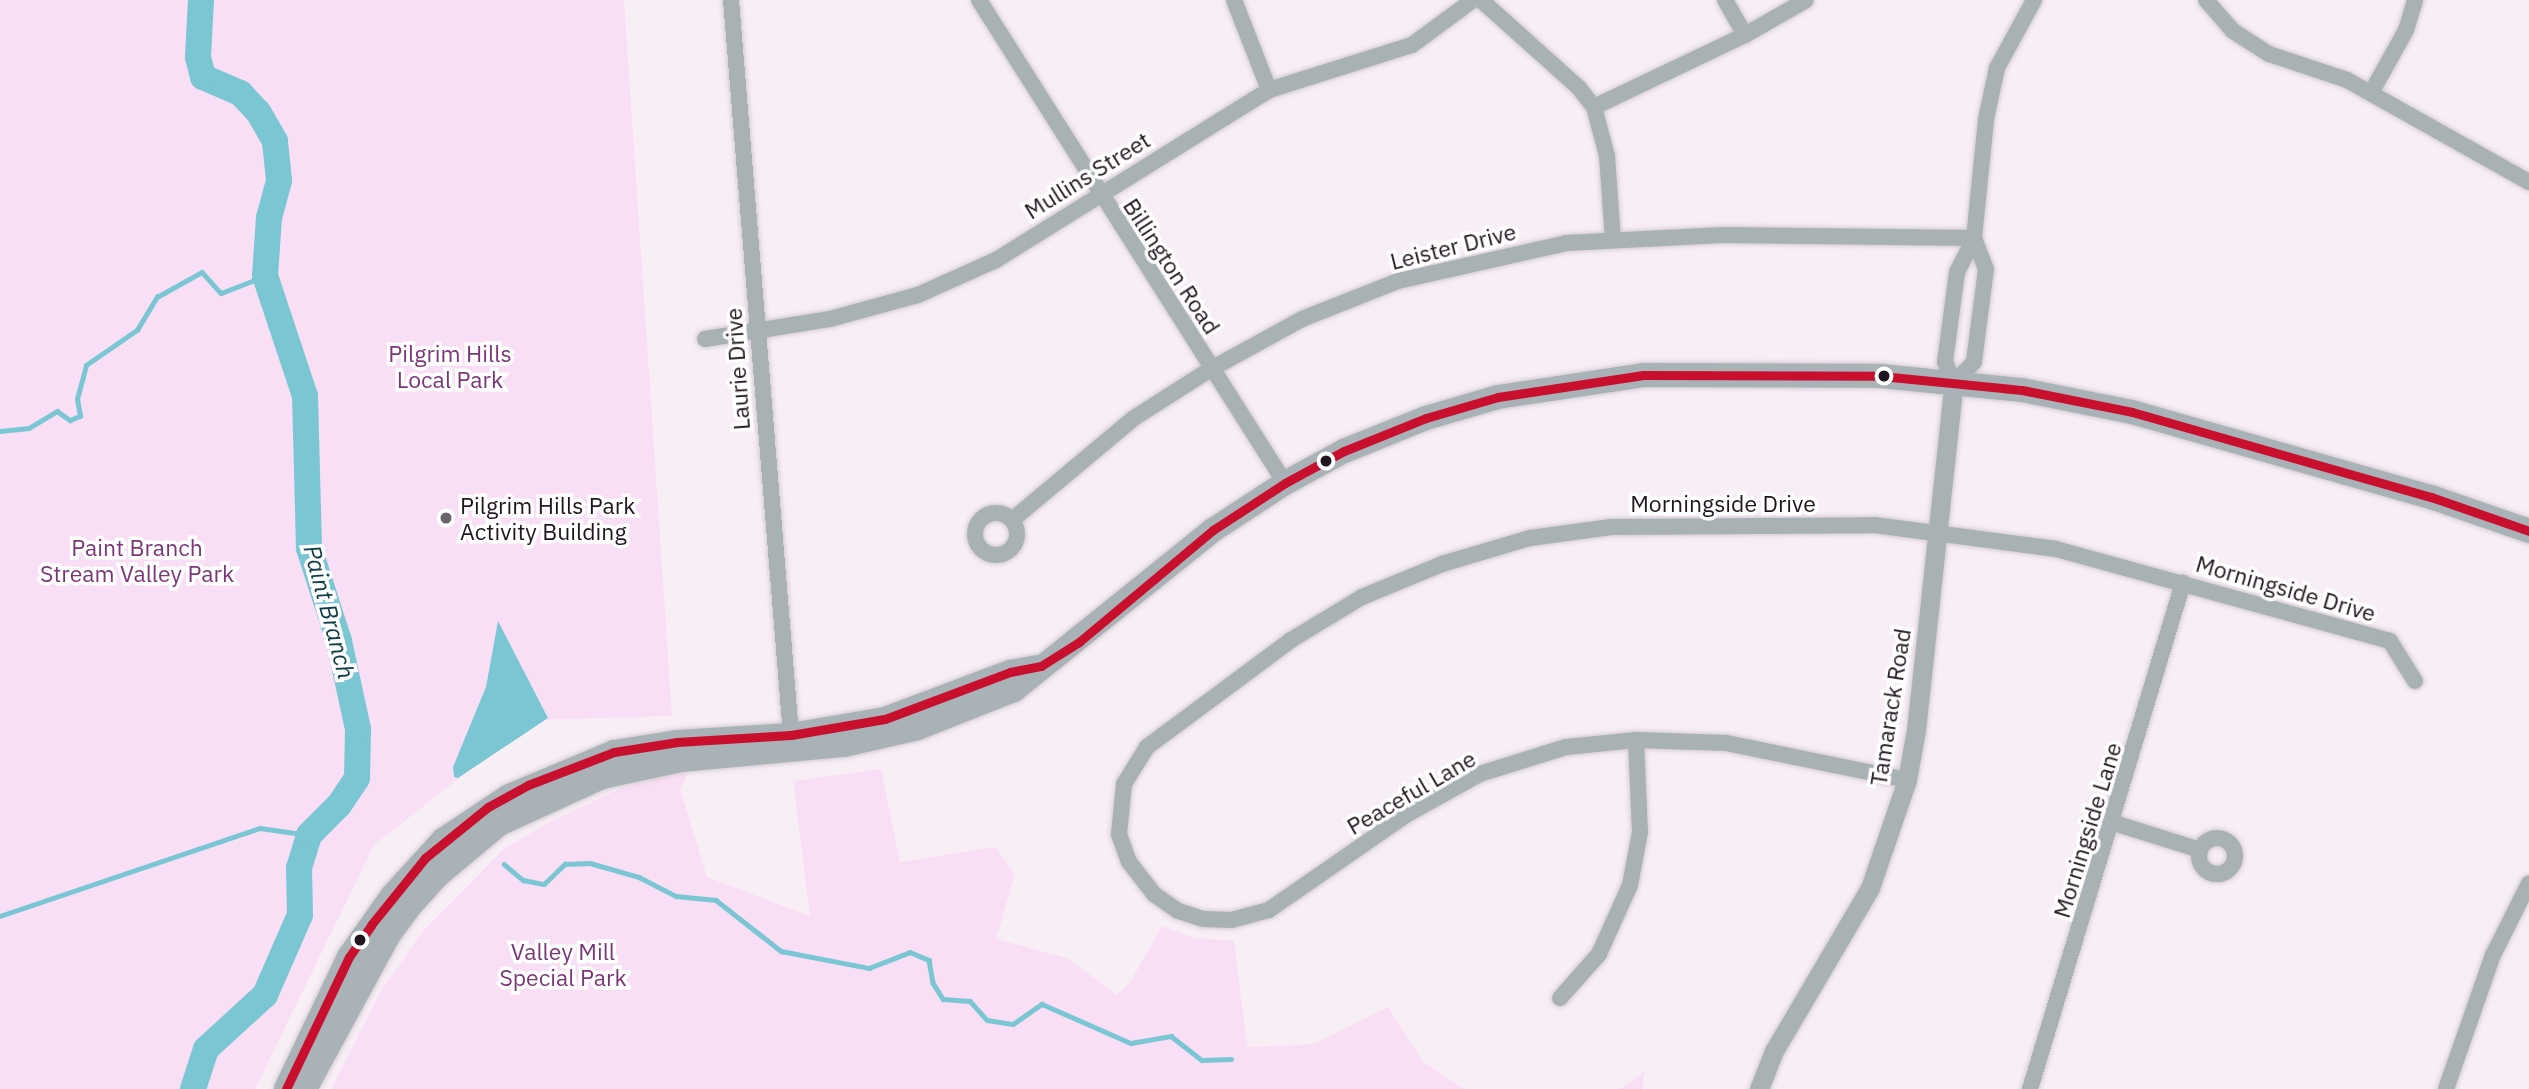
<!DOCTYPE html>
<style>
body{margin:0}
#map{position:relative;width:2529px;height:1089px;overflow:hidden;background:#f8eef6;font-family:"IBM Plex Sans",sans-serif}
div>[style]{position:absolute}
.green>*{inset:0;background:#f9dff5}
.water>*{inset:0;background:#7bc6d3}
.stream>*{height:4.5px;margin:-2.25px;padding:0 2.25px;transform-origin:2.25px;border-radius:2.25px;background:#7bc6d3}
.river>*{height:26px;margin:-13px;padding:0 13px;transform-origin:13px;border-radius:13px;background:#7bc6d3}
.roads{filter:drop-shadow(0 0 2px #d5ccd3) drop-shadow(0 0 2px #d5ccd3)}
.minor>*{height:16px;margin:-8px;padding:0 8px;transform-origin:8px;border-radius:8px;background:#a8b2b5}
.minor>.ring{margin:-8px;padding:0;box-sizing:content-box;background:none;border:16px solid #a8b2b5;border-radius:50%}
.tertiary>*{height:19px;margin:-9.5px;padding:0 9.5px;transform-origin:9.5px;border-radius:9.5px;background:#a8b2b5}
.primary>*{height:24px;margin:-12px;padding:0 12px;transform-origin:12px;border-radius:12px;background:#a8b2b7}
.bus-1>*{height:9px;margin:-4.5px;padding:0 4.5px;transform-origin:4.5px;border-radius:4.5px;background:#c8102e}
.dots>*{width:19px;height:19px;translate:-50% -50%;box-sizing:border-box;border:4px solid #fff;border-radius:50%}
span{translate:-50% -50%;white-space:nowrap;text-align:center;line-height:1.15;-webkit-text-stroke:7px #fff;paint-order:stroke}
.street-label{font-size:23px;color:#20161f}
.park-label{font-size:23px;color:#7b3578}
.poi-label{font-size:23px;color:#20161f}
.left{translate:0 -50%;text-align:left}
.water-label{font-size:24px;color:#0b3f45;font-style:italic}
</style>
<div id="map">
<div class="green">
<i style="clip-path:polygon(0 0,624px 0,672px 716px,533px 720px,374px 845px,255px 1089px,0 1089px)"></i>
<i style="clip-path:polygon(881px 769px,900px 862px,995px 847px,1015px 874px,996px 939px,1067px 958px,1117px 995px,1129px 984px,1162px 926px,1194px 938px,1234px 941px,1247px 1047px,1314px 1044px,1388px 1007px,1423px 1062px,1464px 1089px,331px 1089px,382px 989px,424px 930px,504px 849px,551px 821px,624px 787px,690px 770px,680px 789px,707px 877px,810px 916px,793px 781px)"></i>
<i style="clip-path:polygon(1645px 1071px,1642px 1089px,1620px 1089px)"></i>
</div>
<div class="water">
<i style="clip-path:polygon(498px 621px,548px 718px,458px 778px,454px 777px,453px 767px,486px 687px)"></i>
</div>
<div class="stream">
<i style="left:0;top:431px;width:29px;rotate:-6deg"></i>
<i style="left:29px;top:428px;width:33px;rotate:-31deg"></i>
<i style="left:57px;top:411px;width:16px;rotate:35deg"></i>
<i style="left:70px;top:420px;width:11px;rotate:-22deg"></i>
<i style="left:80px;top:416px;width:17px;rotate:-100deg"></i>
<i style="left:77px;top:399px;width:35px;rotate:-75deg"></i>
<i style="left:86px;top:365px;width:62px;rotate:-34.5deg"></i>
<i style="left:137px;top:330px;width:39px;rotate:-59deg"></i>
<i style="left:157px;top:297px;width:51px;rotate:-29.1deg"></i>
<i style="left:202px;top:272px;width:28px;rotate:48deg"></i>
<i style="left:221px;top:293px;width:47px;rotate:-21.1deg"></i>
<i style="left:504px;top:864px;width:25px;rotate:40deg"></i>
<i style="left:523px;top:880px;width:21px;rotate:11deg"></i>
<i style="left:544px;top:884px;width:29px;rotate:-44deg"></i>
<i style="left:565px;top:864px;width:25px;rotate:-2deg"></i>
<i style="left:590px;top:863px;width:51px;rotate:15.9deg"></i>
<i style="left:639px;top:877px;width:42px;rotate:27.2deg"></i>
<i style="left:676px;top:896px;width:40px;rotate:5.7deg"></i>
<i style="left:716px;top:900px;width:83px;rotate:38.1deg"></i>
<i style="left:781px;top:951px;width:90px;rotate:10.9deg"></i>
<i style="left:869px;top:968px;width:44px;rotate:-21.3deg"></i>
<i style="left:910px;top:952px;width:21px;rotate:23deg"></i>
<i style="left:929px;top:960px;width:23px;rotate:80deg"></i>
<i style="left:933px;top:983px;width:19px;rotate:58deg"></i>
<i style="left:943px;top:999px;width:27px;rotate:4deg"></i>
<i style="left:970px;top:1001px;width:25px;rotate:48deg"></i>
<i style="left:987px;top:1020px;width:26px;rotate:9deg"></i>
<i style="left:1013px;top:1024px;width:35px;rotate:-35deg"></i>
<i style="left:1042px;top:1004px;width:97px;rotate:23.7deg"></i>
<i style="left:1131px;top:1043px;width:41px;rotate:-9.9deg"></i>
<i style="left:1171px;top:1036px;width:39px;rotate:38deg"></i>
<i style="left:1202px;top:1060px;width:29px;rotate:-2deg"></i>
<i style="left:0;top:916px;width:274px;rotate:-18.7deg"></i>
<i style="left:260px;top:828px;width:49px;rotate:8.1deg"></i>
</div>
<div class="river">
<i style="left:193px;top:1089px;width:42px;rotate:-72deg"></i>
<i style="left:206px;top:1049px;width:80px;rotate:-42.5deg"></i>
<i style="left:265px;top:995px;width:87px;rotate:-66.4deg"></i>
<i style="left:300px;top:915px;width:47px;rotate:-91.2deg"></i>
<i style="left:299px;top:868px;width:34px;rotate:-73deg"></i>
<i style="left:309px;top:835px;width:42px;rotate:-45deg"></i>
<i style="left:339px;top:805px;width:32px;rotate:-56deg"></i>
<i style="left:357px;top:778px;width:49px;rotate:-88.8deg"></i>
<i style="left:358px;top:729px;width:90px;rotate:-102.2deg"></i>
<i style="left:339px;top:641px;width:98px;rotate:-107.9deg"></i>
<i style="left:309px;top:548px;width:152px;rotate:-91.5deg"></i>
<i style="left:305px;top:396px;width:126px;rotate:-108.4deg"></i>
<i style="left:265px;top:276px;width:58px;rotate:-86.1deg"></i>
<i style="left:269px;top:218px;width:39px;rotate:-75deg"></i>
<i style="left:279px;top:180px;width:39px;rotate:-96deg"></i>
<i style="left:275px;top:141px;width:34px;rotate:-120deg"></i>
<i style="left:258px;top:112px;width:26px;rotate:-133deg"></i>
<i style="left:240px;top:93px;width:40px;rotate:-156.6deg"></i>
<i style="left:203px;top:77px;width:21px;rotate:-104deg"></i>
<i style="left:198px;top:57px;width:57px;rotate:-87deg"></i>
</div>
<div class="roads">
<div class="minor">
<i style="left:731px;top:0;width:737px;rotate:85.33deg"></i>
<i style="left:979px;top:0;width:572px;rotate:57.64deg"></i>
<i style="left:1234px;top:0;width:97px;rotate:68.7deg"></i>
<i style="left:1481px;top:0;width:132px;rotate:41.9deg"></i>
<i style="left:1579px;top:88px;width:24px;rotate:52deg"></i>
<i style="left:1594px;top:107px;width:51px;rotate:75.1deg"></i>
<i style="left:1607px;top:156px;width:84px;rotate:85.9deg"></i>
<i style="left:1725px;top:0;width:40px;rotate:60.3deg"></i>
<i style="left:2206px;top:0;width:41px;rotate:48.9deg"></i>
<i style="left:2233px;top:31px;width:43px;rotate:32.6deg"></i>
<i style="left:2269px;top:54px;width:82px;rotate:18.4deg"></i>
<i style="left:2347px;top:80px;width:209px;rotate:29.3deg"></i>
<i style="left:2371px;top:93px;width:72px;rotate:-60.9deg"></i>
<i style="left:2406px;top:30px;width:31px;rotate:-73deg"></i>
<i style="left:1594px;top:107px;width:167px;rotate:-25.5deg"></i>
<i style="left:1745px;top:35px;width:70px;rotate:-29.8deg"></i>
<i style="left:1974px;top:238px;width:33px;rotate:69deg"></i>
<i style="left:1986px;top:269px;width:94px;rotate:97.4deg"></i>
<i style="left:1974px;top:362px;width:29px;rotate:134deg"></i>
<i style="left:1954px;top:383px;width:23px;rotate:-113deg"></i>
<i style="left:1945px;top:362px;width:91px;rotate:-82.4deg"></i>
<i style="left:1957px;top:272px;width:38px;rotate:-63deg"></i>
<i style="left:1974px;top:238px;width:120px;rotate:-84.2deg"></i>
<i style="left:1986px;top:119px;width:52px;rotate:-77.8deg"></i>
<i style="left:1997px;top:68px;width:77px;rotate:-61.4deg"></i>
<i style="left:705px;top:339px;width:127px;rotate:-9.1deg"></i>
<i style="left:830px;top:319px;width:91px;rotate:-15.3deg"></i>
<i style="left:918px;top:295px;width:85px;rotate:-24.2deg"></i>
<i style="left:996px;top:260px;width:322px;rotate:-31.9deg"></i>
<i style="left:1269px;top:90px;width:150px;rotate:-17.5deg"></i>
<i style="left:1412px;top:45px;width:76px;rotate:-36.4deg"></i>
<i class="ring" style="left:975px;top:513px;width:26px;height:26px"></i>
<i style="left:1012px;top:520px;width:159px;rotate:-39.9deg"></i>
<i style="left:1134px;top:418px;width:91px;rotate:-32.5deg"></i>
<i style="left:1211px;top:369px;width:104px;rotate:-28.8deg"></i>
<i style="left:1302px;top:319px;width:103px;rotate:-21.6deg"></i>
<i style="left:1398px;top:281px;width:172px;rotate:-12.7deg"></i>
<i style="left:1566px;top:243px;width:157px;rotate:-2.9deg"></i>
<i style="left:1723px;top:235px;width:251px;rotate:0.7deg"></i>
<i style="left:1907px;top:780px;width:185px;rotate:-168.4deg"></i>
<i style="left:1726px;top:743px;width:90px;rotate:-178.1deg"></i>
<i style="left:1636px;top:740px;width:70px;rotate:174.3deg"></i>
<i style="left:1566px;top:747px;width:90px;rotate:162.6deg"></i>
<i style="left:1480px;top:774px;width:85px;rotate:151deg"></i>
<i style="left:1406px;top:815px;width:167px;rotate:145.3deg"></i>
<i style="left:1269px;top:910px;width:38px;rotate:165deg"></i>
<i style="left:1232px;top:920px;width:29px;rotate:-178deg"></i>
<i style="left:1203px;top:919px;width:26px;rotate:-162deg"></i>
<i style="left:1178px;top:911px;width:29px;rotate:-145deg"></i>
<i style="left:1154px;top:894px;width:41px;rotate:-128deg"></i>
<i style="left:1129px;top:862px;width:30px;rotate:-110deg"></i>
<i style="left:1119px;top:834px;width:50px;rotate:-84.3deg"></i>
<i style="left:1124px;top:784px;width:44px;rotate:-58.1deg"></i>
<i style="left:1147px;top:747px;width:179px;rotate:-36.6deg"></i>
<i style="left:1291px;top:640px;width:83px;rotate:-31.2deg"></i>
<i style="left:1362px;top:597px;width:87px;rotate:-22.4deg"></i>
<i style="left:1442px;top:564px;width:92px;rotate:-16.5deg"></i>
<i style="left:1530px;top:538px;width:82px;rotate:-7.7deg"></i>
<i style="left:1611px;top:527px;width:263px;rotate:-0.4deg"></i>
<i style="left:1874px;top:525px;width:184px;rotate:7.5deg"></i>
<i style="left:2056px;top:549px;width:346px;rotate:15.4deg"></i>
<i style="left:2390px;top:641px;width:47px;rotate:58deg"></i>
<i style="left:2114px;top:823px;width:90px;rotate:17.4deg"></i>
<i class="ring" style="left:2199px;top:838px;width:20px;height:20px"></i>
<i style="left:1560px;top:998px;width:59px;rotate:-48.4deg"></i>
<i style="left:1599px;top:954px;width:76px;rotate:-65.8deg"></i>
<i style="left:1630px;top:885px;width:54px;rotate:-79.3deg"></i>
<i style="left:1640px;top:832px;width:92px;rotate:-92.5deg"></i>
<i style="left:2030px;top:1089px;width:529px;rotate:-73.18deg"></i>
<i style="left:2446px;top:1089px;width:142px;rotate:-70.7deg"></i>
<i style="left:2493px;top:955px;width:80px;rotate:-63.4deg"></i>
</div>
<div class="tertiary">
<i style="left:1759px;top:1089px;width:41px;rotate:-68.5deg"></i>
<i style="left:1774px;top:1051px;width:189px;rotate:-59.5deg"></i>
<i style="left:1870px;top:888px;width:114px;rotate:-71.1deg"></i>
<i style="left:1907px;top:780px;width:51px;rotate:-79.8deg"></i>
<i style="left:1916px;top:730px;width:349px;rotate:-83.8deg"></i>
</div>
<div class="primary">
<i style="left:286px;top:1089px;width:146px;rotate:-64.5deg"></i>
<i style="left:349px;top:957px;width:75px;rotate:-54.8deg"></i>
<i style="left:392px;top:896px;width:76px;rotate:-47.7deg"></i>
<i style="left:443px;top:840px;width:79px;rotate:-33.7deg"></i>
<i style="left:509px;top:796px;width:114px;rotate:-22.7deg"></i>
<i style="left:614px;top:752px;width:64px;rotate:-9deg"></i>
<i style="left:677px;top:742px;width:114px;rotate:-3.5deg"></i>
<i style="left:791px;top:735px;width:95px;rotate:-9.7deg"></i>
<i style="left:885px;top:719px;width:134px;rotate:-20.6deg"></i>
<i style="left:1010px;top:672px;width:28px;rotate:-10deg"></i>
<i style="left:305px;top:1089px;width:174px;rotate:-61.5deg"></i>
<i style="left:388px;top:936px;width:36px;rotate:-54deg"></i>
<i style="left:409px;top:907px;width:43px;rotate:-47.8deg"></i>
<i style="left:438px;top:875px;width:80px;rotate:-39.9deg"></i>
<i style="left:499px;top:824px;width:113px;rotate:-24.5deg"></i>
<i style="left:602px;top:777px;width:81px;rotate:-12.1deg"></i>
<i style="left:681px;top:760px;width:164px;rotate:-5.3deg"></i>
<i style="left:844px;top:745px;width:76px;rotate:-12.9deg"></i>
<i style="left:918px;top:728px;width:103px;rotate:-21.6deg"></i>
<i style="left:1014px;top:690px;width:255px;rotate:-38.8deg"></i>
<i style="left:1213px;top:530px;width:86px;rotate:-33.1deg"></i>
<i style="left:1285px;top:483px;width:67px;rotate:-28.5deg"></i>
<i style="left:1344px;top:451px;width:88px;rotate:-21.9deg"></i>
<i style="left:1426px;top:418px;width:75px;rotate:-16.3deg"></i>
<i style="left:1498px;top:397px;width:147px;rotate:-8.6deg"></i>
<i style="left:1643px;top:375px;width:238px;rotate:0.2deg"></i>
<i style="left:1881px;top:376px;width:142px;rotate:5.7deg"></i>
<i style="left:2022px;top:390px;width:112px;rotate:11.3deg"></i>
<i style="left:2132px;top:412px;width:311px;rotate:15.9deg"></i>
<i style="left:2431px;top:497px;width:104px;rotate:19.1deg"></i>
</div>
</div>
<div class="bus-1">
<i style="left:286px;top:1089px;width:146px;rotate:-64.5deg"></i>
<i style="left:349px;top:957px;width:39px;rotate:-55deg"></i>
<i style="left:371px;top:925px;width:86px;rotate:-51.1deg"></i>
<i style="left:425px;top:858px;width:81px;rotate:-39deg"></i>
<i style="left:488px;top:807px;width:46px;rotate:-28.8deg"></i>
<i style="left:528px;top:785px;width:92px;rotate:-21deg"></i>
<i style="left:614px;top:752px;width:64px;rotate:-9deg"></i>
<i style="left:677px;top:742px;width:114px;rotate:-3.5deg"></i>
<i style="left:791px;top:735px;width:95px;rotate:-9.7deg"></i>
<i style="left:885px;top:719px;width:134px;rotate:-20.6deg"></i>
<i style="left:1010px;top:672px;width:32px;rotate:-11deg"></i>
<i style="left:1041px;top:666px;width:45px;rotate:-32.3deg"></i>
<i style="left:1079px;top:642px;width:175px;rotate:-39.9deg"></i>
<i style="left:1213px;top:530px;width:86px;rotate:-33.1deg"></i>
<i style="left:1285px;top:483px;width:67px;rotate:-28.5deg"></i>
<i style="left:1344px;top:451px;width:88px;rotate:-21.9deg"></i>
<i style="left:1426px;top:418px;width:75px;rotate:-16.3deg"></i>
<i style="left:1498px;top:397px;width:147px;rotate:-8.6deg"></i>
<i style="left:1643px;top:375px;width:238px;rotate:0.2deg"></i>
<i style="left:1881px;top:376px;width:142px;rotate:5.7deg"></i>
<i style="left:2022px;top:390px;width:112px;rotate:11.3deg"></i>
<i style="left:2132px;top:412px;width:311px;rotate:15.9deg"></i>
<i style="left:2431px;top:497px;width:104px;rotate:19.1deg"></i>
</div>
<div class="dots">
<i style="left:1884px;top:376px;background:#20161f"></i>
<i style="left:1326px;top:461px;background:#20161f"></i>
<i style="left:446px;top:518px;background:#6c626a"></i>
<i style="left:360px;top:940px;background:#20161f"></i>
</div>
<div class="street-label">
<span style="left:1087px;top:175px;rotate:-32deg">Mullins Street</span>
<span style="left:1453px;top:246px;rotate:-14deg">Leister Drive</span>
<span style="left:1172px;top:266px;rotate:57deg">Billington Road</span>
<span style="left:737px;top:369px;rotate:-94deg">Laurie Drive</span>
<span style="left:1723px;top:503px">Morningside Drive</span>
<span style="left:2286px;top:588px;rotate:16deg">Morningside Drive</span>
<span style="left:1890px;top:707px;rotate:-81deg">Tamarack Road</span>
<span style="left:1411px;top:792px;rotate:-30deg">Peaceful Lane</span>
<span style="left:2087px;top:830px;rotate:-73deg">Morningside Lane</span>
</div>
<div class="park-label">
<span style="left:450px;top:366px">Pilgrim Hills<br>Local Park</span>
<span style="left:137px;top:560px">Paint Branch<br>Stream Valley Park</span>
<span style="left:563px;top:964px">Valley Mill<br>Special Park</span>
</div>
<div class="poi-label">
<span class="left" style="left:460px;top:518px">Pilgrim Hills Park<br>Activity Building</span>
</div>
<div class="water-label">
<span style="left:329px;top:612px;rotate:75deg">Paint Branch</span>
</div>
</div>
